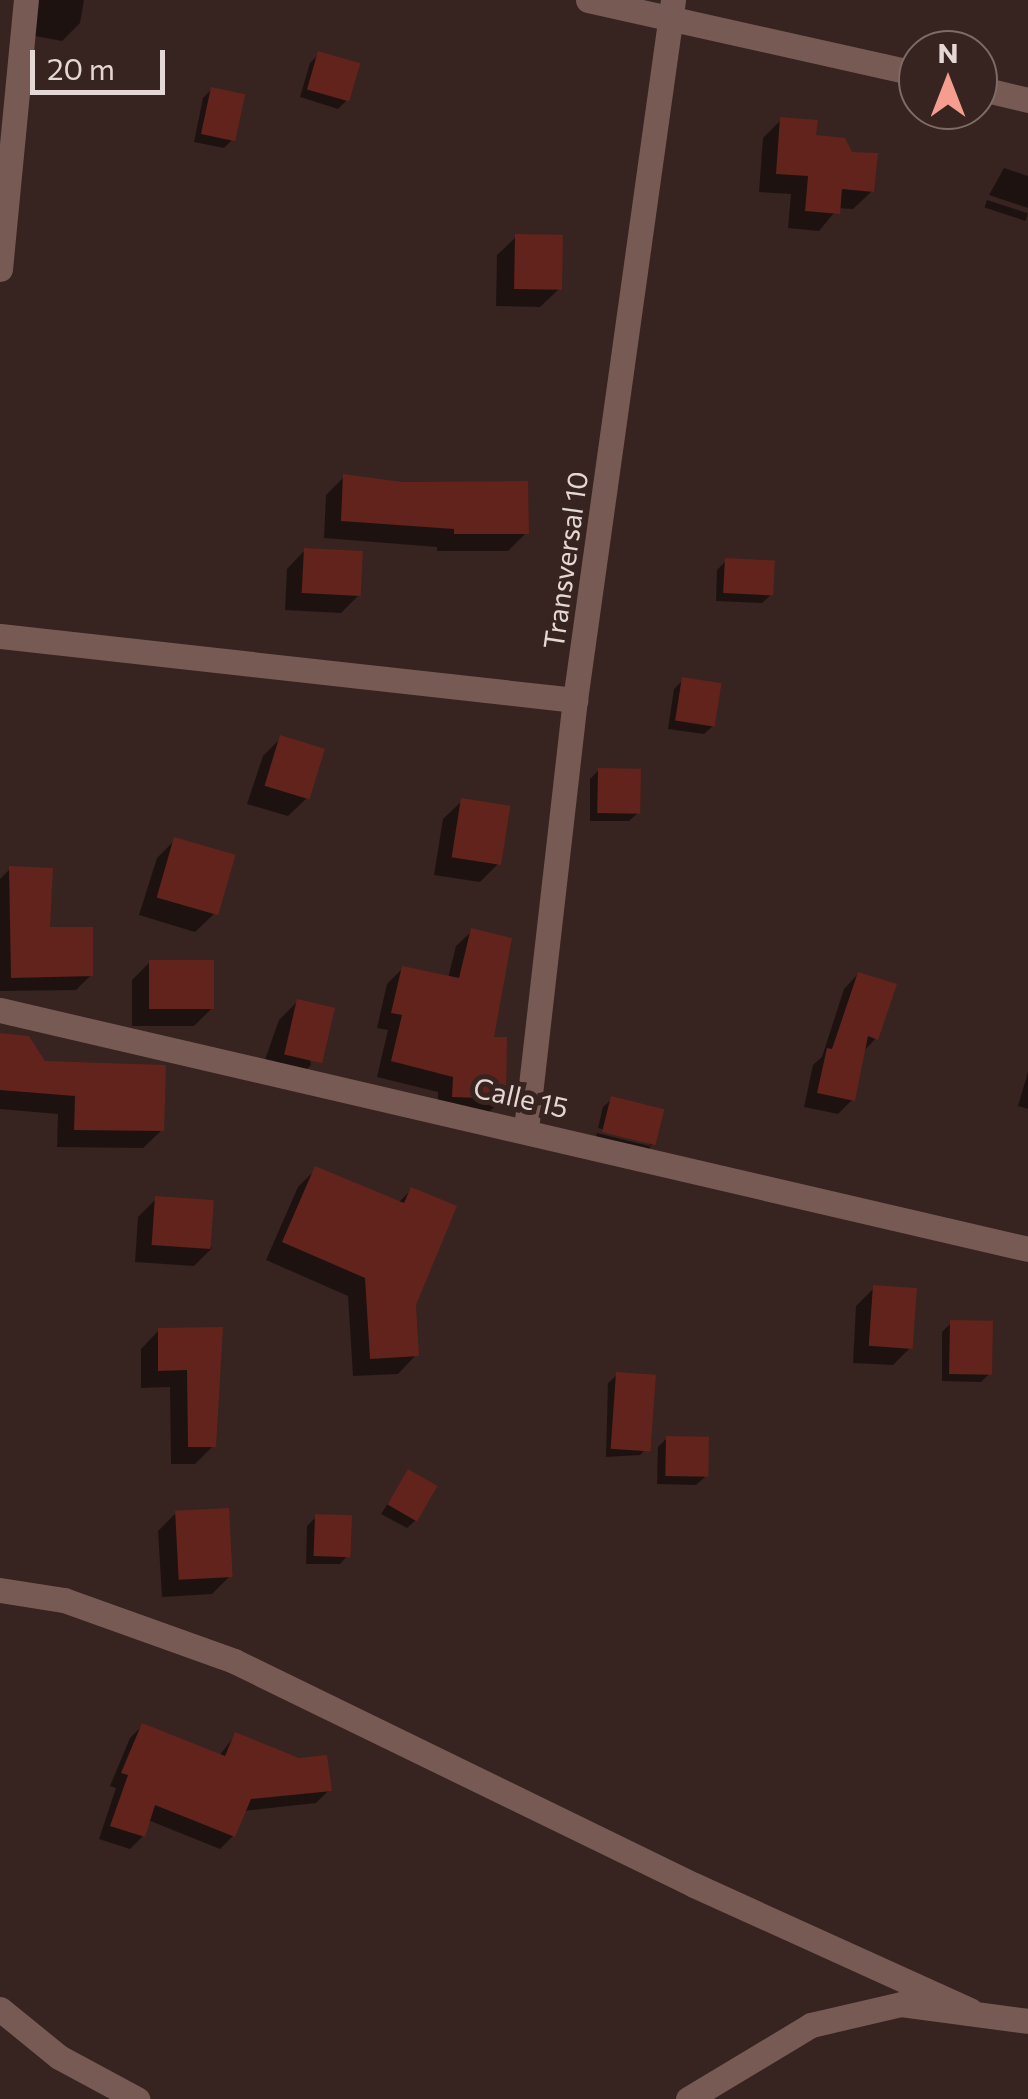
<!DOCTYPE html>
<style>
body{margin:0}
#map{position:relative;width:1028px;height:2099px;overflow:hidden;background:#37231f;font-family:Commissioner,sans-serif}
div>[style]{position:absolute}
.shadow>*{inset:0;background:#0007;transform-origin:0 0}
.building>*{inset:0;background:#62231c;transform-origin:0 0}
.minor>*{height:25px;margin:-12.5px;padding:0 12.5px;transform-origin:12.5px;border-radius:12.5px;background:#785a54}
.tertiary>*{height:25px;margin:-12.5px;padding:0 12.5px;transform-origin:12.5px;border-radius:12.5px;background:#785a54}
span{translate:-50% -50%;white-space:nowrap;text-align:center;line-height:1.15;-webkit-text-stroke:10px #37231f;paint-order:stroke}
.street-label{font-size:28px;color:#e5d7d4}
.north{position:absolute;left:898px;top:30px;width:100px;height:100px;box-sizing:border-box;background:#37231f;border:2px solid #7d6b67;border-radius:50%;rotate:0deg;font-size:28px;font-weight:700;line-height:40px;text-align:center;color:#e5d7d4}
.north::after{content:'';display:block;margin:auto;width:35px;height:45px;background:#f59d8f;clip-path:polygon(50% 0,100% 100%,50% 72%,0 100%)}
.scale{position:absolute;left:30px;top:50px;width:135px;height:45px;box-sizing:border-box;border:5px solid #e5d7d4;border-top:0;padding-left:12px;font-size:30px;line-height:35px;white-space:nowrap;color:#e5d7d4;-webkit-text-stroke:8px #37231f;paint-order:stroke}
</style>
<div id="map">
<div class="shadow">
<i style="clip-path:polygon(28px 0,84px 0,80px 23px,62px 41px,24px 34px)"></i>
<i style="clip-path:polygon(319px 54px,347px 100px,338px 109px,300px 97px,310px 63px)"></i>
<i style="clip-path:polygon(212px 89px,233px 139px,224px 148px,194px 142px,203px 98px)"></i>
<i style="clip-path:polygon(781px 120px,814px 138px,872px 191px,853px 209px,838px 208px,819px 231px,788px 228px,791px 194px,759px 192px,763px 138px)"></i>
<i style="clip-path:polygon(1004px 168px,1028px 176px,1028px 208px,989px 195px)"></i>
<i style="left:987px;top:200px;width:43px;height:8px;rotate:18deg"></i>
<i style="clip-path:polygon(516px 237px,559px 289px,540px 307px,496px 306px,497px 255px)"></i>
<i style="clip-path:polygon(344px 477px,526px 533px,508px 551px,437px 551px,437px 547px,324px 538px,326px 495px)"></i>
<i style="clip-path:polygon(305px 550px,359px 595px,341px 613px,285px 610px,287px 569px)"></i>
<i style="clip-path:polygon(726px 561px,771px 595px,762px 603px,716px 601px,717px 570px)"></i>
<i style="clip-path:polygon(683px 680px,713px 726px,704px 734px,668px 729px,674px 689px)"></i>
<i style="clip-path:polygon(281px 738px,307px 798px,288px 816px,247px 804px,263px 756px)"></i>
<i style="clip-path:polygon(599px 770px,638px 813px,629px 821px,590px 821px,590px 779px)"></i>
<i style="clip-path:polygon(462px 801px,498px 864px,480px 882px,434px 875px,443px 819px)"></i>
<i style="clip-path:polygon(175px 840px,214px 914px,195px 932px,139px 915px,157px 858px)"></i>
<i style="clip-path:polygon(10px 869px,47px 930px,91px 975px,76px 990px,0 991px,0 879px)"></i>
<i style="clip-path:polygon(472px 931px,503px 1098px,488px 1113px,438px 1112px,438px 1092px,377px 1077px,388px 1030px,377px 1028px,387px 984px,403px 968px,448px 978px,456px 946px)"></i>
<i style="clip-path:polygon(150px 962px,212px 1008px,194px 1026px,132px 1026px,132px 980px)"></i>
<i style="clip-path:polygon(858px 974px,876px 1038px,863px 1052px,852px 1100px,838px 1114px,804px 1107px,813px 1065px,822px 1057px,844px 989px)"></i>
<i style="clip-path:polygon(297px 1002px,311px 1065px,293px 1083px,261px 1071px,279px 1020px)"></i>
<i style="clip-path:polygon(0 1036px,43px 1064px,162px 1130px,143px 1148px,57px 1147px,58px 1114px,0 1109px)"></i>
<i style="clip-path:polygon(1028px 1072px,1028px 1109px,1018px 1106px)"></i>
<i style="clip-path:polygon(612px 1099px,653px 1143px,650px 1146px,650px 1141px,598px 1128px,603px 1107px)"></i>
<i style="left:597px;top:1133px;width:55px;height:7px;rotate:14deg"></i>
<i style="clip-path:polygon(316px 1169px,398px 1203px,411px 1190px,416px 1355px,398px 1374px,353px 1376px,348px 1296px,266px 1260px,298px 1187px)"></i>
<i style="clip-path:polygon(156px 1199px,212px 1248px,194px 1266px,135px 1262px,138px 1217px)"></i>
<i style="clip-path:polygon(874px 1288px,911px 1347px,893px 1365px,853px 1363px,856px 1306px)"></i>
<i style="clip-path:polygon(951px 1323px,990px 1373px,981px 1382px,942px 1381px,942px 1332px)"></i>
<i style="clip-path:polygon(220px 1329px,213px 1446px,195px 1464px,171px 1464px,170px 1387px,141px 1388px,141px 1349px,159px 1330px)"></i>
<i style="clip-path:polygon(617px 1375px,649px 1446px,640px 1455px,606px 1457px,608px 1383px)"></i>
<i style="clip-path:polygon(667px 1438px,705px 1477px,696px 1485px,657px 1484px,658px 1447px)"></i>
<i style="clip-path:polygon(408px 1473px,416px 1520px,407px 1528px,381px 1514px)"></i>
<i style="clip-path:polygon(176px 1513px,230px 1576px,212px 1594px,162px 1597px,158px 1531px)"></i>
<i style="clip-path:polygon(316px 1517px,348px 1555px,340px 1564px,306px 1564px,307px 1526px)"></i>
<i style="clip-path:polygon(143px 1725px,219px 1756px,236px 1734px,329px 1790px,316px 1803px,243px 1811px,233px 1836px,220px 1849px,148px 1820px,143px 1836px,130px 1849px,99px 1839px,116px 1788px,110px 1786px,130px 1738px)"></i>
</div>
<div class="building">
<i style="left:318px;top:51px;width:44px;height:40px;rotate:16deg"></i>
<i style="left:211px;top:87px;width:35px;height:48px;rotate:12deg"></i>
<i style="clip-path:polygon(780px 117px,818px 120px,816px 135px,845px 138px,852px 152px,878px 153px,874px 192px,842px 189px,840px 214px,805px 211px,808px 176px,776px 174px)"></i>
<i style="left:515px;top:234px;width:48px;height:55px;rotate:1deg"></i>
<i style="clip-path:polygon(343px 474px,402px 482px,528px 481px,529px 534px,454px 534px,454px 529px,341px 521px)"></i>
<i style="left:304px;top:548px;width:59px;height:45px;rotate:3deg"></i>
<i style="left:725px;top:558px;width:50px;height:35px;rotate:3deg"></i>
<i style="left:682px;top:677px;width:40px;height:44px;rotate:9deg"></i>
<i style="left:280px;top:735px;width:47px;height:53px;rotate:17deg"></i>
<i style="left:598px;top:768px;width:43px;height:45px;rotate:1deg"></i>
<i style="left:461px;top:798px;width:50px;height:60px;rotate:9deg"></i>
<i style="left:174px;top:837px;width:64px;height:63px;rotate:16deg"></i>
<i style="clip-path:polygon(9px 866px,53px 868px,50px 927px,93px 927px,93px 976px,11px 978px)"></i>
<i style="clip-path:polygon(471px 928px,512px 938px,494px 1037px,507px 1037px,506px 1099px,452px 1097px,453px 1077px,391px 1061px,402px 1015px,391px 1013px,402px 966px,459px 978px)"></i>
<i style="left:149px;top:960px;width:65px;height:49px"></i>
<i style="clip-path:polygon(858px 972px,897px 984px,878px 1040px,868px 1036px,855px 1101px,817px 1093px,827px 1048px,832px 1049px)"></i>
<i style="left:297px;top:999px;width:39px;height:57px;rotate:13deg"></i>
<i style="clip-path:polygon(0 1033px,29px 1036px,45px 1061px,166px 1065px,164px 1131px,74px 1130px,75px 1096px,0 1090px)"></i>
<i style="left:611px;top:1096px;width:55px;height:37px;rotate:14deg"></i>
<i style="clip-path:polygon(315px 1166px,404px 1203px,411px 1187px,457px 1206px,416px 1305px,419px 1356px,370px 1359px,365px 1278px,282px 1242px)"></i>
<i style="left:155px;top:1196px;width:59px;height:49px;rotate:4deg"></i>
<i style="left:873px;top:1285px;width:44px;height:61px;rotate:4deg"></i>
<i style="left:950px;top:1320px;width:43px;height:54px;rotate:1deg"></i>
<i style="clip-path:polygon(223px 1327px,216px 1447px,188px 1447px,187px 1370px,158px 1371px,158px 1328px)"></i>
<i style="left:616px;top:1372px;width:40px;height:77px;rotate:4deg"></i>
<i style="left:666px;top:1436px;width:43px;height:40px;rotate:1deg"></i>
<i style="left:408px;top:1469px;width:34px;height:41px;rotate:30deg"></i>
<i style="left:229px;top:1508px;width:69px;height:54px;rotate:87deg"></i>
<i style="left:315px;top:1514px;width:37px;height:42px;rotate:2deg"></i>
<i style="clip-path:polygon(142px 1723px,225px 1756px,235px 1732px,299px 1758px,327px 1755px,332px 1791px,251px 1799px,235px 1837px,155px 1805px,145px 1837px,110px 1826px,128px 1775px,121px 1773px)"></i>
</div>
<div class="minor">
<i style="left:588px;top:0;width:338px;rotate:12.6deg"></i>
<i style="left:978px;top:88px;width:51px;rotate:13.5deg"></i>
<i style="left:0;top:269px;width:270px;rotate:-84.5deg"></i>
<i style="left:0;top:636px;width:579px;rotate:6.35deg"></i>
<i style="left:0;top:1010px;width:1055px;rotate:13.09deg"></i>
<i style="left:526px;top:1129px;width:432px;rotate:-83.5deg"></i>
<i style="left:575px;top:700px;width:707px;rotate:-82.03deg"></i>
<i style="left:0;top:1590px;width:65px;rotate:8.9deg"></i>
<i style="left:64px;top:1600px;width:181px;rotate:19.7deg"></i>
<i style="left:234px;top:1661px;width:512px;rotate:25.96deg"></i>
<i style="left:694px;top:1885px;width:303px;rotate:24.4deg"></i>
<i style="left:0;top:2009px;width:76px;rotate:39.1deg"></i>
<i style="left:59px;top:2057px;width:89px;rotate:28.3deg"></i>
</div>
<div class="tertiary">
<i style="left:688px;top:2099px;width:144px;rotate:-31deg"></i>
<i style="left:811px;top:2025px;width:92px;rotate:-13.1deg"></i>
<i style="left:901px;top:2004px;width:128px;rotate:7.6deg"></i>
</div>
<div class="street-label">
<span style="left:565px;top:560px;rotate:-82deg">Transversal 10</span>
<span style="left:521px;top:1097px;rotate:13deg">Calle 15</span>
</div>
<div class="north">N</div>
<div class="scale">20 m</div>
</div>
